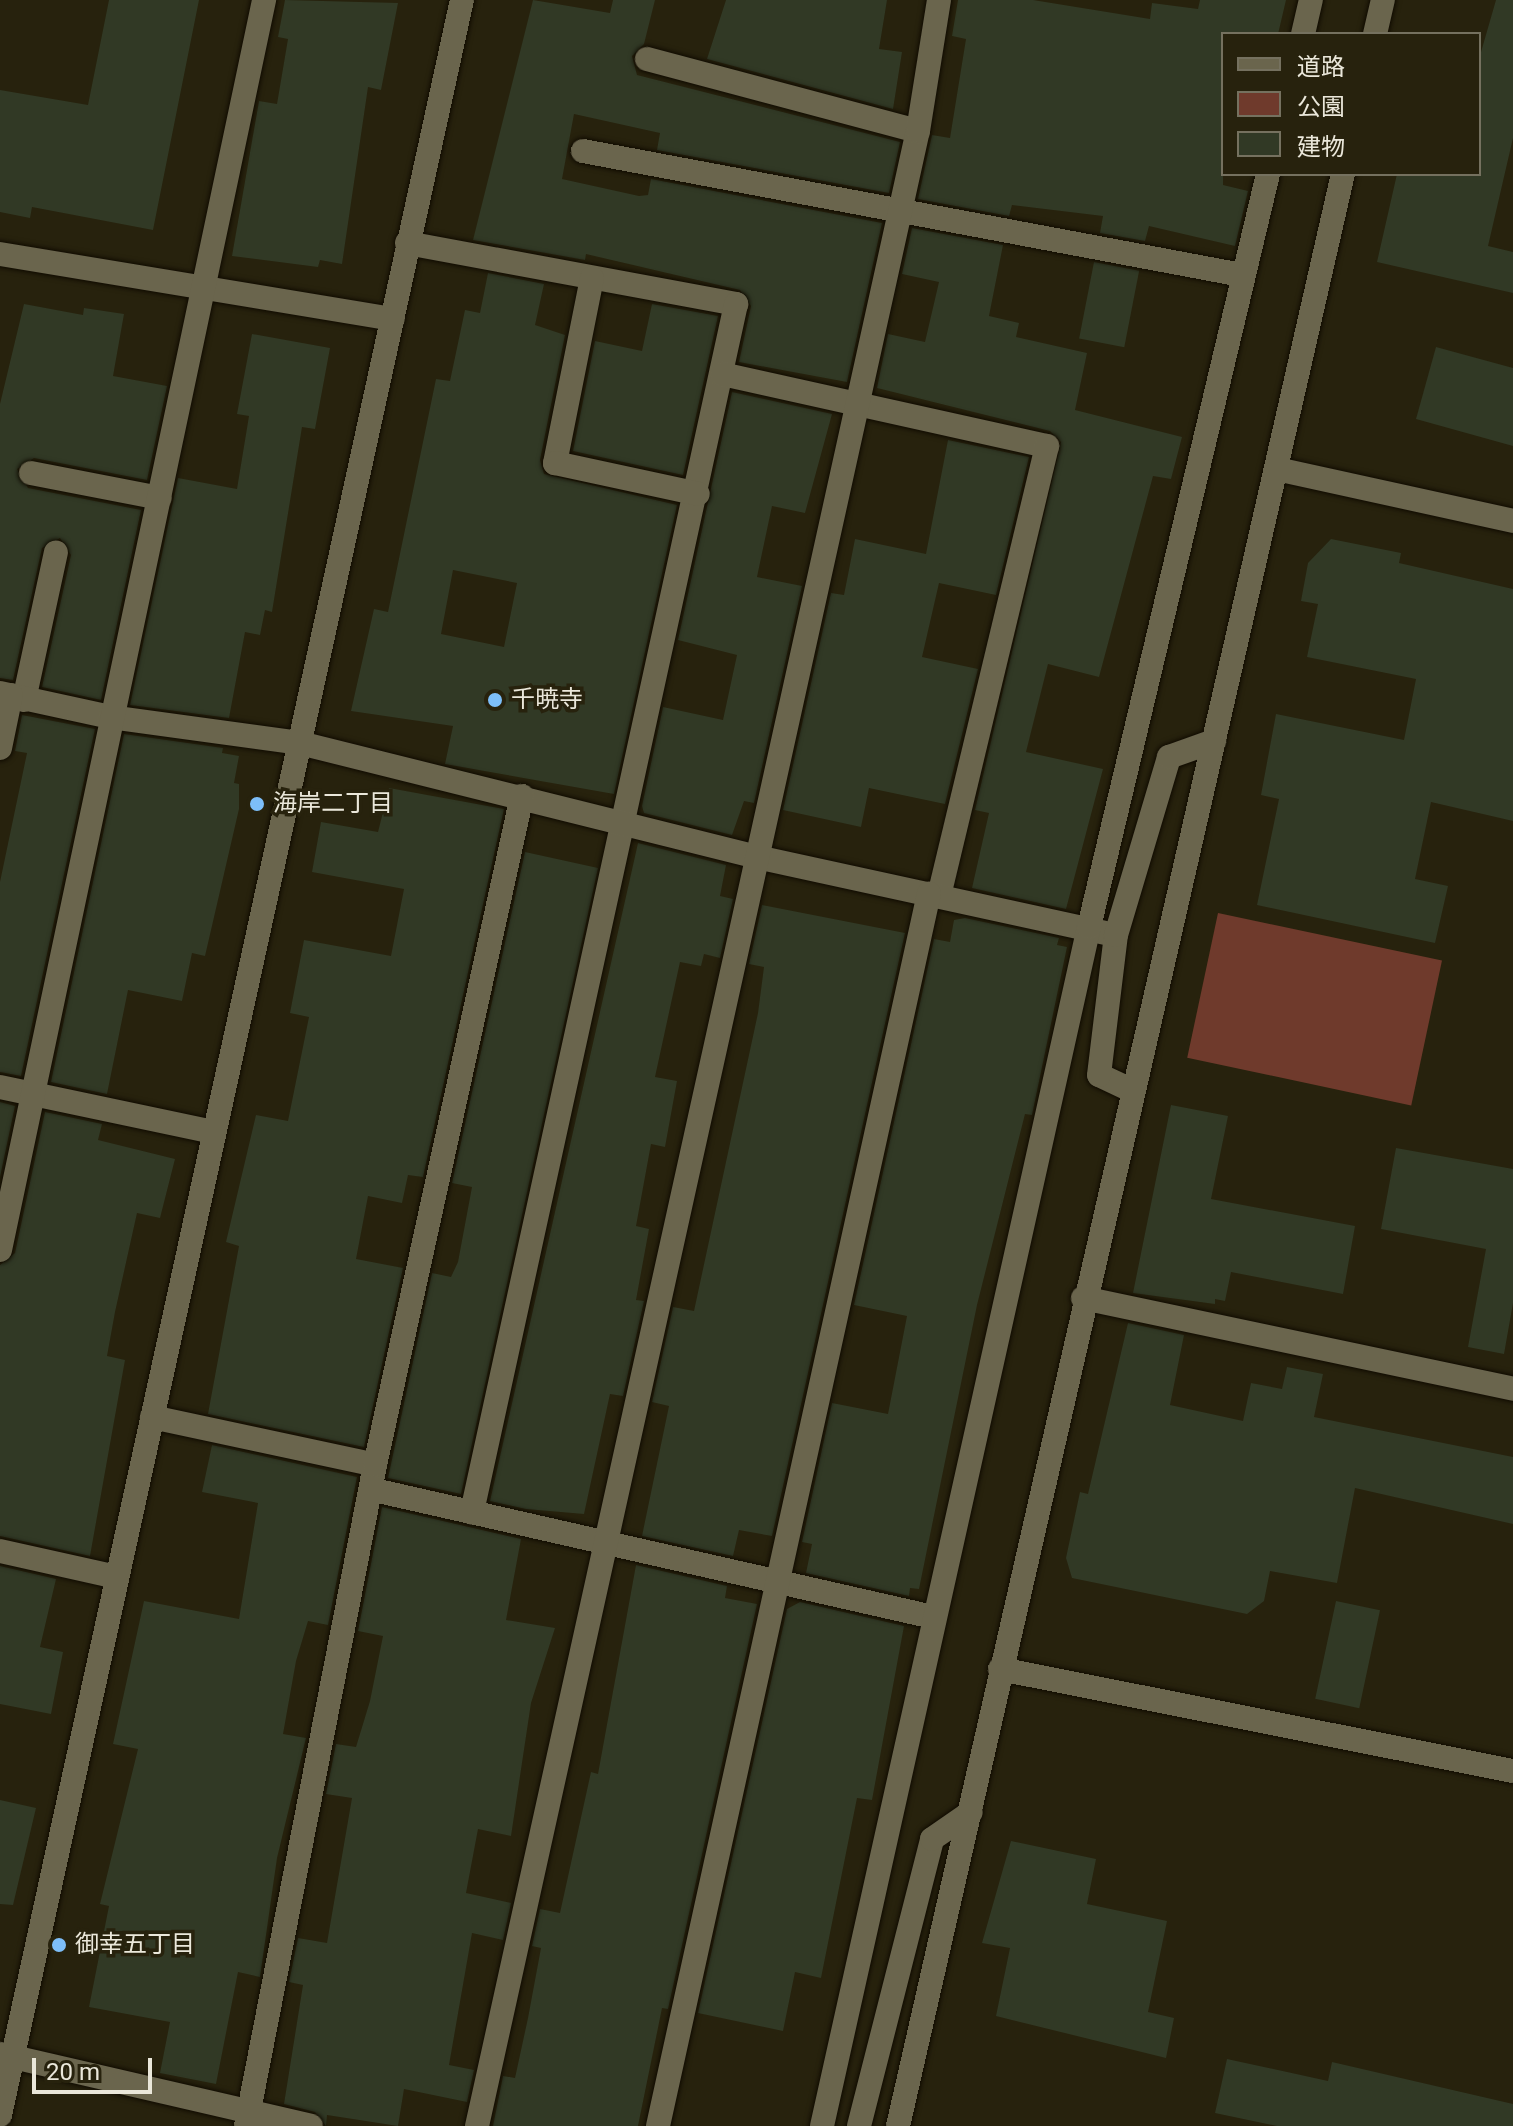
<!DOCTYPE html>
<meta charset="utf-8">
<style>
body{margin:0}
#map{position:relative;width:1513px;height:2126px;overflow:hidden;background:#27220d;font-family:Roboto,"Noto Sans JP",sans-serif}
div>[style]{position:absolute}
.green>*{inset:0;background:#6f3a2c;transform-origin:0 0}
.building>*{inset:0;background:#313925;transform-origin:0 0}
.roads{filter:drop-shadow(0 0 2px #100b00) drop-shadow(0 0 2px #100b00)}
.service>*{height:24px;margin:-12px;padding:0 12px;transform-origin:12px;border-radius:12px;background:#6a654d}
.minor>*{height:24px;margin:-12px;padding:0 12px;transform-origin:12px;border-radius:12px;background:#6a654d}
.tertiary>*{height:24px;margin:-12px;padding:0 12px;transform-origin:12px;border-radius:12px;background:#6a654d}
.dots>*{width:22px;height:22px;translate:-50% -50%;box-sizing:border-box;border:4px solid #27220d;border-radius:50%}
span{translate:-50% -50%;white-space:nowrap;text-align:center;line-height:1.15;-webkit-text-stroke:7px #27220d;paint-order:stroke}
.poi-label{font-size:24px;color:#eae7da}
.left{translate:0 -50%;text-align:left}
.legend{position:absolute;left:1221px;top:32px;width:260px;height:144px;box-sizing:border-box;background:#27220d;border:2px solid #75715f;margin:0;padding:10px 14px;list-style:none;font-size:24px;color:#eae7da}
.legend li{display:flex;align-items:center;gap:16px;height:40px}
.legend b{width:40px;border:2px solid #75715f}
.scale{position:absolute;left:32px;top:2058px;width:120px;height:36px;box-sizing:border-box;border:4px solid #eae7da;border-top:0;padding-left:10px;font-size:24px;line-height:28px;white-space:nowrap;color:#eae7da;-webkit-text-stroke:6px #27220d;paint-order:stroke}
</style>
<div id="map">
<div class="green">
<i style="left:1218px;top:913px;width:229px;height:148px;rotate:12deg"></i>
</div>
<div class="building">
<i style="clip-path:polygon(109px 0,199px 0,153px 230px,32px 207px,30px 218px,0 212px,0 90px,88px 105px)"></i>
<i style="clip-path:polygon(285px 0,398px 3px,381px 90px,368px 87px,342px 264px,320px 260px,318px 267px,232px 256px,259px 101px,277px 104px,288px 39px,278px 37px)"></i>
<i style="clip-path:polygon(533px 0,610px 13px,613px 0,655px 0,644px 44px,632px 56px,637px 75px,900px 142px,889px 193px,657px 150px,660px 133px,574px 114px,562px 179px,639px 196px,648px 195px,651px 179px,882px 223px,847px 382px,739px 362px,751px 306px,740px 290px,586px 254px,585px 260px,473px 240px)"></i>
<i style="clip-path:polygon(726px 0,887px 0,879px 49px,902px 52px,893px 109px,707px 59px)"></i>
<i style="clip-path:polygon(958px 0,1033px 0,1150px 19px,1152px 3px,1198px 9px,1200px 0,1286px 0,1278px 34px,1223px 34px,1223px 185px,1248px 191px,1235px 246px,1149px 226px,1145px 241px,1100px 233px,1103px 216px,1012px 205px,1009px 216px,918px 199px,932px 135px,950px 138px,966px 39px,952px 36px)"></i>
<i style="clip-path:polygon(1496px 0,1513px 0,1513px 138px,1488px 246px,1513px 252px,1513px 293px,1377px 262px,1397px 174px,1479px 174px,1479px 59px)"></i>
<i style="clip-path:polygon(912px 228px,1003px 245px,989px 316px,1019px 323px,1016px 337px,1087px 353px,1075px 410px,1182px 437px,1171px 479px,1153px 476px,1099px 677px,1048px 664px,1026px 752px,1103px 769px,1066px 909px,972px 888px,989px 813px,975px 810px,1061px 442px,1050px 431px,877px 388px,888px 334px,925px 342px,939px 282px,902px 274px)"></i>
<i style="left:1094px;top:262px;width:46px;height:78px;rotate:11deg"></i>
<i style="clip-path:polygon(evenodd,488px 273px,544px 284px,535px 325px,565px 335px,540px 460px,544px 474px,677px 505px,614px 794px,445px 764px,453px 726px,351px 711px,374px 609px,388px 612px,436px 379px,450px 381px,465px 310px,480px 313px,488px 273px,453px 570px,517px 583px,504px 647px,441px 634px,453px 570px)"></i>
<i style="clip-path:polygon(24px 304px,83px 315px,84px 308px,124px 314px,113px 376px,167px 386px,147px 480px,34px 458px,17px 469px,28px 488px,141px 510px,101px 700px,42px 687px,71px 555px,60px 538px,42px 548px,13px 680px,0 678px,0 404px)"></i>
<i style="clip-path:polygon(652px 304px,718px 316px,683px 475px,573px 451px,595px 341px,642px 351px)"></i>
<i style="clip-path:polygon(252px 334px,330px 348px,315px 429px,302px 427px,272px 612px,265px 610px,260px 635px,245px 632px,229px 718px,130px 705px,178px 478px,237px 489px,249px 416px,237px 414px)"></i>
<i style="clip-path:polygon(1436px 347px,1513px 368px,1513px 446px,1416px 419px)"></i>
<i style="clip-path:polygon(732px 392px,832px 414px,805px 513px,772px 506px,757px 577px,802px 586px,754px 803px,744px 801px,732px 835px,644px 813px,642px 806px,663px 707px,723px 720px,737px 655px,678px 640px)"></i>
<i style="clip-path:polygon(948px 440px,1029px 457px,996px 595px,939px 583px,922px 657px,978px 669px,945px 804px,869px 788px,861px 827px,783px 810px,831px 593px,844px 595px,855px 539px,926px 554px)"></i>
<i style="clip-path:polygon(1331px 539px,1401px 553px,1399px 563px,1513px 589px,1513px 821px,1431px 802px,1415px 879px,1448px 886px,1435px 943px,1257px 905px,1279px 799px,1261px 795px,1276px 714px,1404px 740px,1416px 679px,1307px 657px,1318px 604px,1301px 601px,1308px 563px)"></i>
<i style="clip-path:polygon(22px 715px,95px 729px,21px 1076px,0 1072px,0 882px,27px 753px,15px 751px)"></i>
<i style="clip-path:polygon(124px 734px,223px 748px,222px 753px,239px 756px,234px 783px,239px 784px,239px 809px,205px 956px,192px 953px,182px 1001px,128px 990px,107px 1094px,51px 1082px)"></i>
<i style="clip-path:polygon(389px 788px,504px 809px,423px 1177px,408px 1175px,402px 1203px,368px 1196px,356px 1259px,403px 1268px,364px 1447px,208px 1414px,239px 1246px,226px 1242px,256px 1115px,288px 1121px,309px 1017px,290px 1013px,304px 940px,391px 956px,404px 889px,312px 872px,321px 822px,378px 832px)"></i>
<i style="clip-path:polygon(638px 843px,726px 865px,720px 896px,733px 899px,720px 958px,704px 954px,701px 966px,680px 962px,655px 1077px,677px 1081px,665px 1147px,651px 1144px,636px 1226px,649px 1229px,636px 1300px,644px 1301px,623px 1396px,610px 1394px,584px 1514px,526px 1509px,490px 1501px)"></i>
<i style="clip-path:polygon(525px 852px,598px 868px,461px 1494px,388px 1478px,432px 1273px,451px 1277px,458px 1262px,472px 1187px,452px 1183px)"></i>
<i style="clip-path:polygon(762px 905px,905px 933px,772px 1536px,739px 1530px,733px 1556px,642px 1536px,669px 1406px,652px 1402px,673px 1307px,694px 1311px,758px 1013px,764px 967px,749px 964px)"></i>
<i style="clip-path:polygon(965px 918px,1059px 938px,1057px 945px,1067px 947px,1032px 1115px,1025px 1114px,977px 1305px,919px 1589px,910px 1588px,909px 1596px,806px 1573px,812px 1544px,802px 1542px,832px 1403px,888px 1414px,907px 1316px,854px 1305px,934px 939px,950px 942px,954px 920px)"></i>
<i style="clip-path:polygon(0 1102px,15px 1106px,0 1177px)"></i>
<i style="clip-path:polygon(1171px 1105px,1228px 1116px,1211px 1199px,1355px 1226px,1343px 1294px,1231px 1272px,1225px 1301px,1215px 1299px,1215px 1304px,1133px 1293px)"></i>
<i style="clip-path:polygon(45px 1112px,102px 1124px,98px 1140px,175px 1159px,160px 1218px,137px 1213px,115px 1312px,107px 1356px,125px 1360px,90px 1556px,0 1536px,0 1265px,15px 1253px)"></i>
<i style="clip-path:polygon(1396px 1148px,1513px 1169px,1513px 1303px,1504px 1354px,1468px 1347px,1486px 1249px,1381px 1229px)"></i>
<i style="clip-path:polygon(1128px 1323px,1184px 1335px,1170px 1405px,1243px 1421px,1251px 1383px,1282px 1389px,1287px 1367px,1323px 1374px,1314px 1417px,1513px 1457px,1513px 1524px,1355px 1488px,1337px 1583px,1270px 1571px,1264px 1601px,1247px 1614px,1072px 1578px,1066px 1558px,1080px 1492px,1088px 1494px)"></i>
<i style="clip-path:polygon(212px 1445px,357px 1477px,328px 1625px,308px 1621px,296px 1661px,283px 1734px,306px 1738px,277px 1858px,260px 1977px,238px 1972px,216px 2084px,160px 2073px,170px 2022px,89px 2007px,109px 1906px,100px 1904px,138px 1749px,113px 1744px,144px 1601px,239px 1619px,258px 1503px,202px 1492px)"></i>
<i style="clip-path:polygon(382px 1507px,521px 1539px,506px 1620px,555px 1628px,531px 1703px,511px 1836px,478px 1829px,466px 1893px,511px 1903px,503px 1940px,472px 1933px,449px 2065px,474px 2070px,467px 2102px,404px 2089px,398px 2126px,327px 2115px,326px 2126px,315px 2112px,284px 2104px,303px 1985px,289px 1982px,298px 1938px,327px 1943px,352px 1798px,326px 1794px,336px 1744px,356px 1747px,370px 1701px,383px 1636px,358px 1631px)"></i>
<i style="clip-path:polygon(636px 1565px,727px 1586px,725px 1598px,757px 1604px,668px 2009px,662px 2008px,638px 2126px,493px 2126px,503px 2076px,515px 2078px,528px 2018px,541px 1948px,532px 1946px,540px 1909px,560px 1913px,591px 1772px,598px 1774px)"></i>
<i style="clip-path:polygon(0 1566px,56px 1579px,40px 1647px,63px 1652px,51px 1714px,0 1704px)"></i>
<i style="left:1336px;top:1601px;width:45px;height:100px;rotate:12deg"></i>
<i style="clip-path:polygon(800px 1602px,904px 1626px,872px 1800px,857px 1798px,821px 1978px,795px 1972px,783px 2031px,698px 2013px,787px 1609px)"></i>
<i style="clip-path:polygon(0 1800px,36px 1808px,13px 1905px,0 1904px)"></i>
<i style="clip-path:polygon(1011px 1841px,1096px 1859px,1087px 1904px,1167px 1921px,1148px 2012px,1174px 2018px,1166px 2058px,996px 2016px,1010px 1948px,982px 1943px)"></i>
<i style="clip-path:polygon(1227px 2059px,1328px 2081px,1332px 2062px,1513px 2104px,1513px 2126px,1277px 2126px,1215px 2113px)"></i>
</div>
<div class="roads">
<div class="service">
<i style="left:31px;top:473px;width:131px;rotate:11deg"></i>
<i style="left:24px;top:700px;width:151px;rotate:-77.8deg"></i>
</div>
<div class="minor">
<i style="left:1303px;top:34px;width:35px;rotate:-77deg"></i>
<i style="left:647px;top:59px;width:280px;rotate:14.9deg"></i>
<i style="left:583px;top:151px;width:671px;rotate:10.66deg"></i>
<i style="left:407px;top:243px;width:335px;rotate:10.5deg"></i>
<i style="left:736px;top:304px;width:1237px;rotate:102.33deg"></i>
<i style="left:0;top:254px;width:398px;rotate:9.4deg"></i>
<i style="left:592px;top:278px;width:189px;rotate:101.3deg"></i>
<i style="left:555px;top:463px;width:146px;rotate:12.2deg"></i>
<i style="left:722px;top:374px;width:333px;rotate:12.5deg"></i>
<i style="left:1047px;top:446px;width:462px;rotate:103.5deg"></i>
<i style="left:0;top:693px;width:113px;rotate:12.3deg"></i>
<i style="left:110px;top:717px;width:192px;rotate:7.8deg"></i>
<i style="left:300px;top:743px;width:471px;rotate:14deg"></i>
<i style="left:757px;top:857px;width:367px;rotate:12.3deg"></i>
<i style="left:0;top:748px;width:54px;rotate:-78.3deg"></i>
<i style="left:0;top:1087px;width:218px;rotate:11.9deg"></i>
<i style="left:1131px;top:1090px;width:35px;rotate:-155deg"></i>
<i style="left:1099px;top:1075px;width:141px;rotate:-83.1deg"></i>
<i style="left:1116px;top:935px;width:186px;rotate:-73.4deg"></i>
<i style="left:1169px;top:757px;width:48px;rotate:-19.6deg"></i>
<i style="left:0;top:1250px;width:1278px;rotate:-78.07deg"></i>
<i style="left:1083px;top:1298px;width:440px;rotate:11.9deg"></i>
<i style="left:152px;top:1417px;width:228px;rotate:12.1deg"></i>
<i style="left:374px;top:1490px;width:573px;rotate:12.8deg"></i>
<i style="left:0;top:1551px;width:119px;rotate:12.6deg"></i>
<i style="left:1000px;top:1669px;width:523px;rotate:11.25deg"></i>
<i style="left:0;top:2054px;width:319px;rotate:13deg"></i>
<i style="left:246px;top:2126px;width:673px;rotate:-78.96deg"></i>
<i style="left:375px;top:1465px;width:685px;rotate:-77.61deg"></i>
<i style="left:477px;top:2126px;width:2043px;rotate:-77.54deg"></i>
<i style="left:918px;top:131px;width:133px;rotate:-80.9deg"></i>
<i style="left:658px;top:2126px;width:1262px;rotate:-77.6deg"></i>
<i style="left:822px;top:2126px;width:1228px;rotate:-77.45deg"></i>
<i style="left:1089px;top:927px;width:774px;rotate:-76.63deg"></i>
<i style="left:859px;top:2126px;width:296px;rotate:-75.7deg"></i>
<i style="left:932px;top:1839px;width:47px;rotate:-34.7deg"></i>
</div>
<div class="tertiary">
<i style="left:1375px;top:34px;width:35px;rotate:-77deg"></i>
<i style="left:1277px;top:469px;width:242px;rotate:12.4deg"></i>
<i style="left:0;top:2115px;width:2165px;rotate:-77.68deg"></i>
<i style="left:898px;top:2126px;width:2002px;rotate:-77.16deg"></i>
</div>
</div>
<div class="dots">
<i style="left:495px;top:700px;background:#7dbef9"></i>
<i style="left:257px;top:804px;background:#7dbef9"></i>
<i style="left:59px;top:1945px;background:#7dbef9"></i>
</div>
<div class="poi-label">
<span class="left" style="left:511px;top:700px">千暁寺</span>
<span class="left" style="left:273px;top:804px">海岸二丁目</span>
<span class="left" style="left:75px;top:1945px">御幸五丁目</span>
</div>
<ul class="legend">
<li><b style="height:10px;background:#6a654d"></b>道路</li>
<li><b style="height:22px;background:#6f3a2c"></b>公園</li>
<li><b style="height:22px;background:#313925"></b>建物</li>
</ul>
<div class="scale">20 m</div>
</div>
